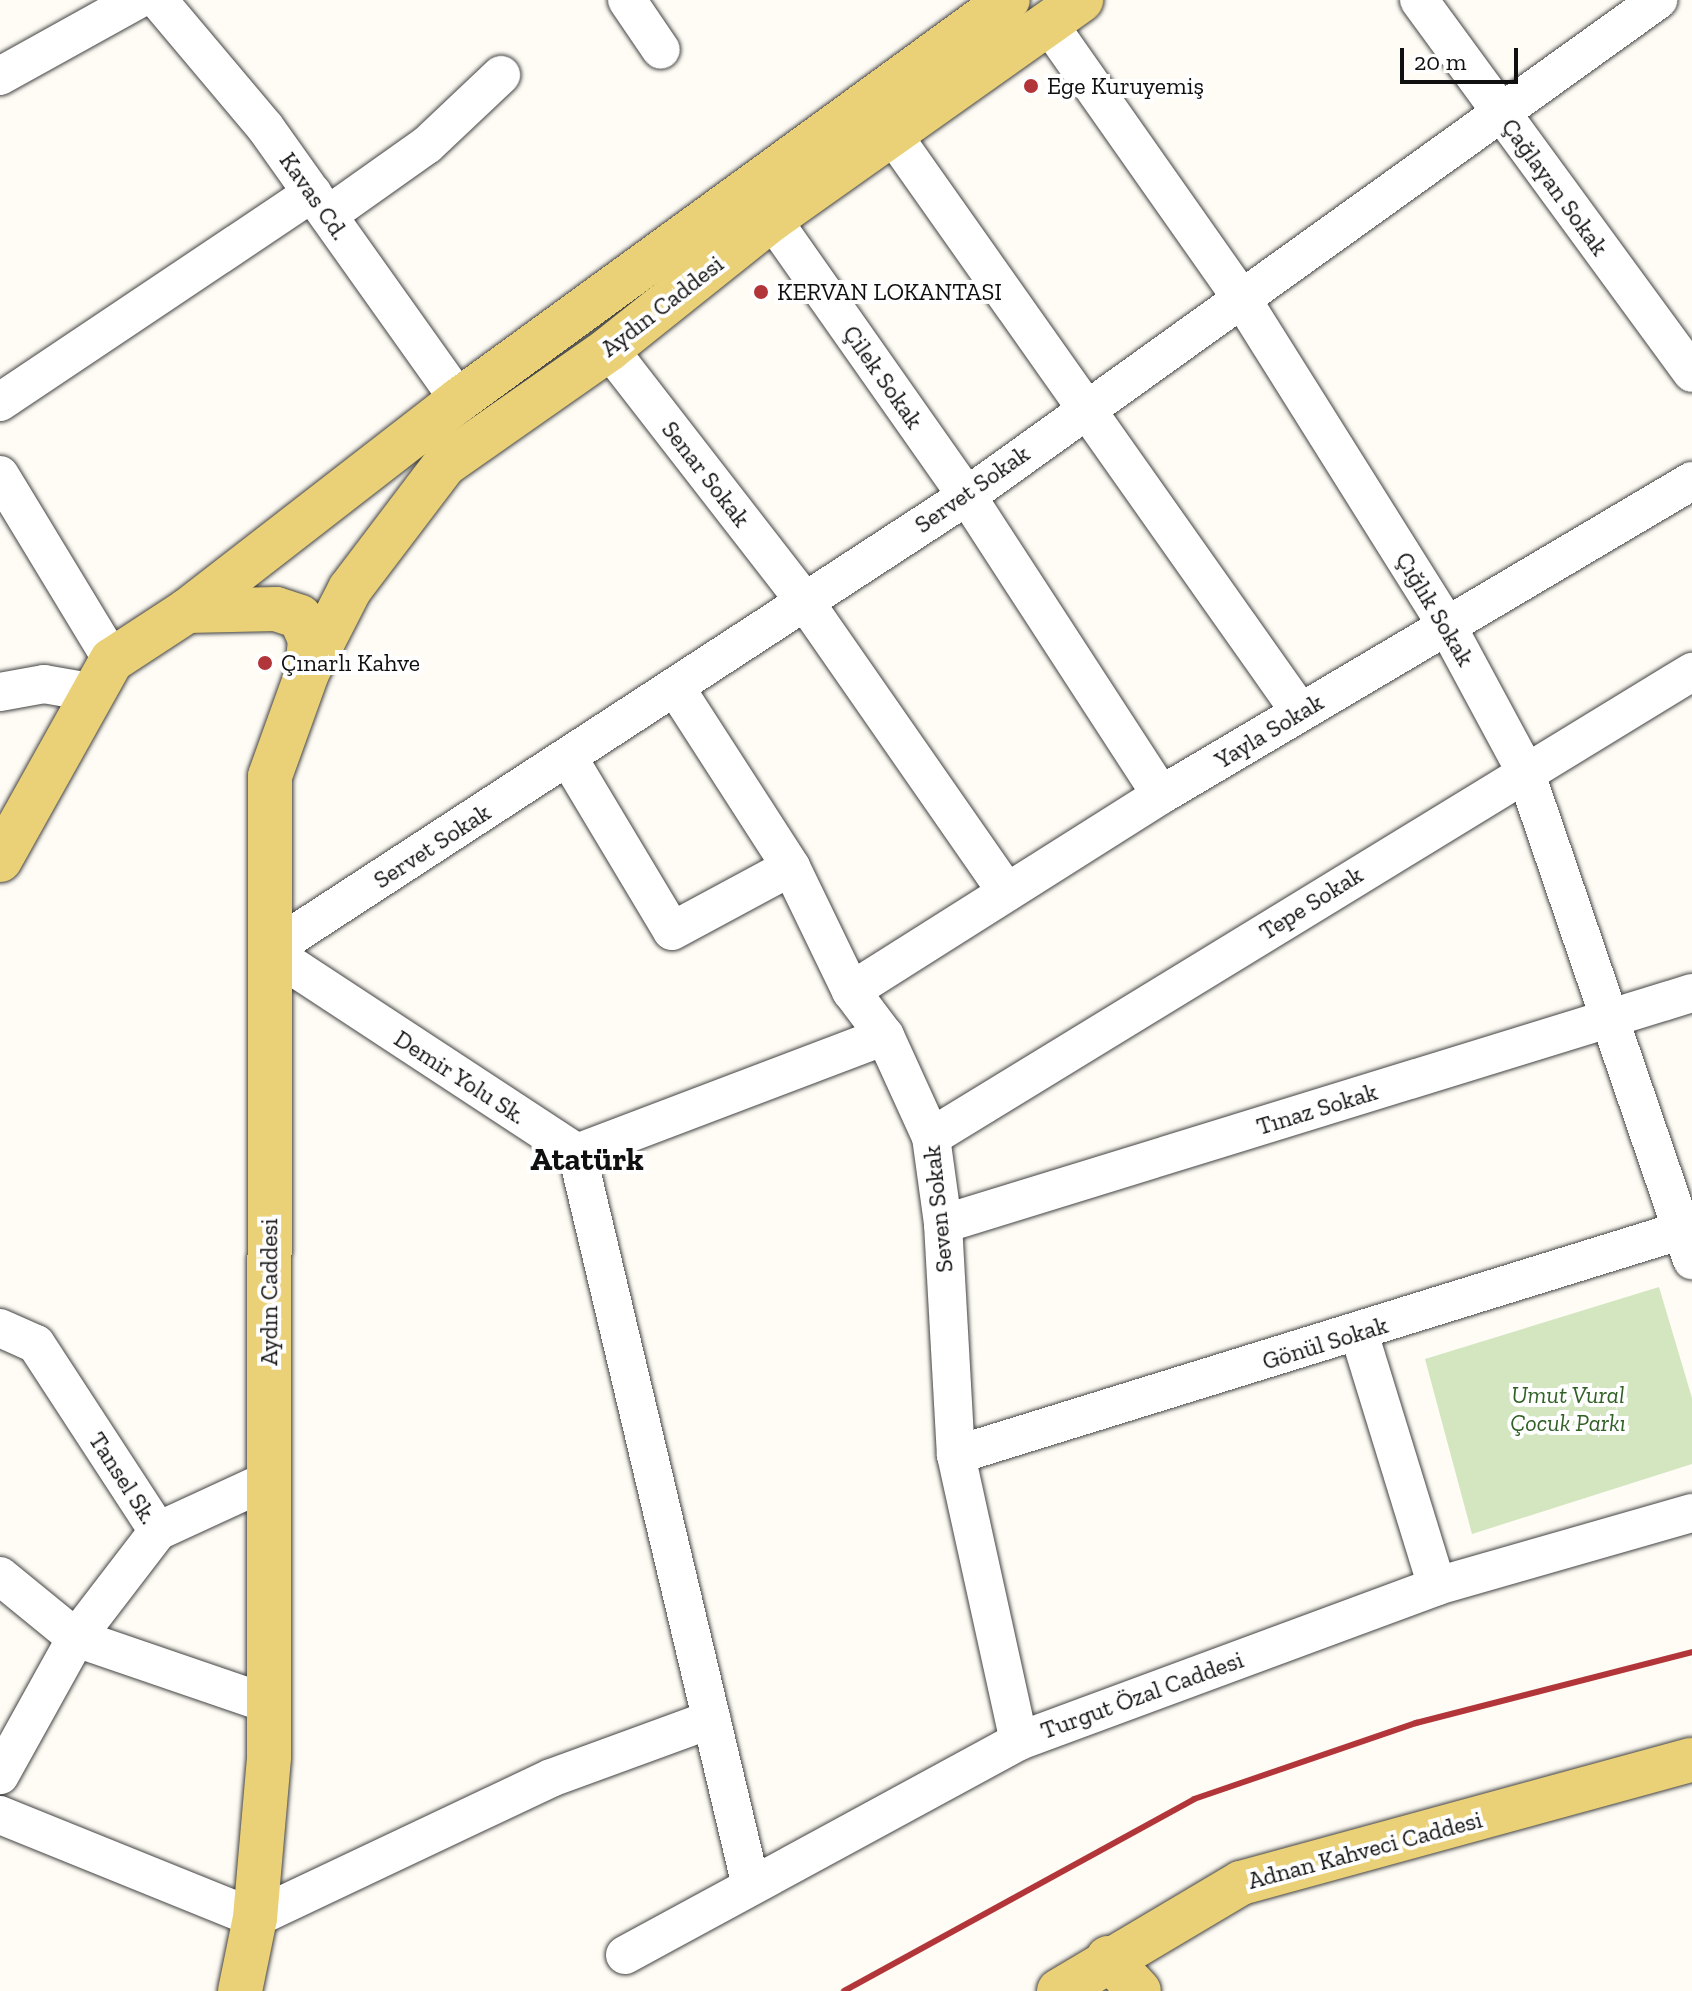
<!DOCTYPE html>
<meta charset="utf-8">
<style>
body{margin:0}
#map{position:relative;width:1692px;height:1991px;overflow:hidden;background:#fefcf4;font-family:"Zilla Slab",serif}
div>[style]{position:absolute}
.green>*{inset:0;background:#d3e6c0}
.roads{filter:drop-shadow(0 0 2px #434343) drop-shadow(0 0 2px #434343)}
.minor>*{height:38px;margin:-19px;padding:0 19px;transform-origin:19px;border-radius:19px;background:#fff}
.major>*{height:44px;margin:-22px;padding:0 22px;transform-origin:22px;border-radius:22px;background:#ead077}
.rail>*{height:6px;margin:-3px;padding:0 3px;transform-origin:3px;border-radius:3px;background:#b23639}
.dots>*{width:22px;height:22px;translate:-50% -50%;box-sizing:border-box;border:4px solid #fff;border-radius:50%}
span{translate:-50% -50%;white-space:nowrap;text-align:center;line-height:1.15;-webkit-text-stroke:8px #fff;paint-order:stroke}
.poi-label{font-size:24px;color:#101010}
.left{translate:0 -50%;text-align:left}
.street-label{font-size:24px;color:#101010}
.park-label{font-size:24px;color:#316126;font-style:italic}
.district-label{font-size:32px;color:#101010;font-weight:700}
.scale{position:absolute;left:1400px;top:48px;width:118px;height:36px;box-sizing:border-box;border:4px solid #101010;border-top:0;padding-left:10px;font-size:24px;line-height:28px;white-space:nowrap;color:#101010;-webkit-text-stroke:6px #fff;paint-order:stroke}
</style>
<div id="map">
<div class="green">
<i style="clip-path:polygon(1659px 1287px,1692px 1398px,1692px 1464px,1472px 1534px,1425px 1359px)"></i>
</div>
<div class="roads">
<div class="minor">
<i style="left:158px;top:0;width:166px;rotate:49.9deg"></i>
<i style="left:265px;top:127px;width:335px;rotate:54.6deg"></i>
<i style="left:627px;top:0;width:60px;rotate:55.8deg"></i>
<i style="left:1419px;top:0;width:462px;rotate:53.8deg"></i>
<i style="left:1048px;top:23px;width:334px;rotate:54.9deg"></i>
<i style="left:1240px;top:296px;width:387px;rotate:57.9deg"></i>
<i style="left:1446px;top:624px;width:167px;rotate:61.7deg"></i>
<i style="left:1525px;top:771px;width:517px;rotate:71.14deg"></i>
<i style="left:0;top:76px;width:157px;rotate:-29deg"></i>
<i style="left:895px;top:138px;width:702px;rotate:54.79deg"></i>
<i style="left:328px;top:215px;width:121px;rotate:-35.3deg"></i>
<i style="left:427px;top:145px;width:102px;rotate:-43.4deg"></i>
<i style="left:772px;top:219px;width:339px;rotate:54.9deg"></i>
<i style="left:967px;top:496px;width:356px;rotate:57deg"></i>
<i style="left:609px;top:349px;width:316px;rotate:52.2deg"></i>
<i style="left:803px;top:599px;width:357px;rotate:55.2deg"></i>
<i style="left:0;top:402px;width:376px;rotate:-33.8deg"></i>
<i style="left:0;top:475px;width:216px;rotate:58.8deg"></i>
<i style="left:677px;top:690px;width:211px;rotate:57.2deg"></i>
<i style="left:791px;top:867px;width:138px;rotate:64.2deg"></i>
<i style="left:851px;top:991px;width:56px;rotate:52.9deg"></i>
<i style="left:885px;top:1036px;width:111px;rotate:65.5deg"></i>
<i style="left:931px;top:1137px;width:88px;rotate:82.1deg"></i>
<i style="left:943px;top:1224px;width:231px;rotate:86.8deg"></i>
<i style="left:956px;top:1455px;width:293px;rotate:77.6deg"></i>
<i style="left:0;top:692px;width:45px;rotate:-10.3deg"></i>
<i style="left:44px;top:684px;width:52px;rotate:10deg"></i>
<i style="left:569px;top:759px;width:200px;rotate:59.1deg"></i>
<i style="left:672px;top:931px;width:135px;rotate:-28.3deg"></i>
<i style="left:851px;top:991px;width:367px;rotate:-32.3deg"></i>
<i style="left:1161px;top:795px;width:617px;rotate:-30.6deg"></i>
<i style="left:885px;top:1036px;width:329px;rotate:159.2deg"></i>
<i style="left:577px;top:1153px;width:368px;rotate:-146.7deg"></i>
<i style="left:269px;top:951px;width:833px;rotate:-33.1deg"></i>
<i style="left:967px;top:496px;width:851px;rotate:-35.67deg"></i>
<i style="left:931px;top:1137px;width:892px;rotate:-31.43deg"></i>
<i style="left:577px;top:1153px;width:753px;rotate:76.65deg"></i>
<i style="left:943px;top:1224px;width:784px;rotate:-17.14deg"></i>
<i style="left:0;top:1328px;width:39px;rotate:24deg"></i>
<i style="left:36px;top:1344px;width:223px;rotate:56.9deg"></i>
<i style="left:158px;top:1531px;width:135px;rotate:127.5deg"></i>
<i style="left:76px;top:1638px;width:157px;rotate:119deg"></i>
<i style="left:1359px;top:1333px;width:265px;rotate:72.9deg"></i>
<i style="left:956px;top:1455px;width:771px;rotate:-17.21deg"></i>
<i style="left:158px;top:1531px;width:122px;rotate:-24.7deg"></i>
<i style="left:0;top:1576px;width:98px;rotate:39.2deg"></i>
<i style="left:76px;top:1638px;width:204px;rotate:18.9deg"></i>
<i style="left:0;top:1815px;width:275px;rotate:22deg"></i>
<i style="left:255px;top:1918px;width:327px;rotate:-25.3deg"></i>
<i style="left:551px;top:1778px;width:171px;rotate:-20.1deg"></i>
<i style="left:625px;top:1955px;width:448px;rotate:-28.5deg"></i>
<i style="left:1019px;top:1741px;width:446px;rotate:-20.3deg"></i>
<i style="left:1437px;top:1586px;width:265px;rotate:-16deg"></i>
</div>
<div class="major">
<i style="left:187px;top:611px;width:89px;rotate:-1.3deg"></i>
<i style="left:276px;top:609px;width:25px;rotate:18deg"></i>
<i style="left:300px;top:617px;width:24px;rotate:66deg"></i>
<i style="left:310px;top:639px;width:34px;rotate:95deg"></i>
<i style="left:0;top:860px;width:229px;rotate:-60.8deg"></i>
<i style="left:112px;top:660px;width:90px;rotate:-33.2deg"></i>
<i style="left:187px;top:611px;width:344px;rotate:-37.8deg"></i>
<i style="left:459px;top:400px;width:679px;rotate:-36.08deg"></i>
<i style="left:1108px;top:1958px;width:45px;rotate:46.8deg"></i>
<i style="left:240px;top:1991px;width:75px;rotate:-78.4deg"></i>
<i style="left:255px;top:1918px;width:162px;rotate:-85deg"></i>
<i style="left:269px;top:1757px;width:981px;rotate:-89.94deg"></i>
<i style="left:270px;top:776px;width:109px;rotate:-70.2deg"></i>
<i style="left:307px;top:673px;width:94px;rotate:-62.9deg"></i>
<i style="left:350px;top:589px;width:157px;rotate:-52.8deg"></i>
<i style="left:445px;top:464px;width:200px;rotate:-35deg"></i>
<i style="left:609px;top:349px;width:208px;rotate:-38.6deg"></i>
<i style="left:772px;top:219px;width:379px;rotate:-35.3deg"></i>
<i style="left:1059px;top:1991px;width:212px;rotate:-30.7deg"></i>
<i style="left:1241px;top:1883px;width:467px;rotate:-15.3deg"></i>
</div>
</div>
<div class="rail">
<i style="left:844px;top:1991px;width:399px;rotate:-28.7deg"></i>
<i style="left:1194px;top:1799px;width:235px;rotate:-18.9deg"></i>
<i style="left:1416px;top:1723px;width:285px;rotate:-14.4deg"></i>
</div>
<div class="dots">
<i style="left:1031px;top:86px;background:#b23639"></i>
<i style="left:761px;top:292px;background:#b23639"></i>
<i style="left:265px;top:663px;background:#b23639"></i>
</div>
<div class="poi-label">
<span class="left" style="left:1047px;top:86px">Ege Kuruyemiş</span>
<span class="left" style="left:777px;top:292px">KERVAN LOKANTASI</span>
<span class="left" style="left:281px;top:663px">Çınarlı Kahve</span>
</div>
<div class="street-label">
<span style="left:1555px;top:187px;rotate:54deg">Çağlayan Sokak</span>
<span style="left:314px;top:196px;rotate:55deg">Kavas Cd.</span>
<span style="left:662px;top:306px;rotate:-38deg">Aydın Caddesi</span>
<span style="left:883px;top:377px;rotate:55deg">Çilek Sokak</span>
<span style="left:706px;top:474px;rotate:52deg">Senar Sokak</span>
<span style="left:972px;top:489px;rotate:-35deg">Servet Sokak</span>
<span style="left:1435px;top:609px;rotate:59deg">Çığlık Sokak</span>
<span style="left:1269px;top:731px;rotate:-31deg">Yayla Sokak</span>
<span style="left:432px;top:846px;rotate:-33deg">Servet Sokak</span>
<span style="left:1311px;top:903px;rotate:-32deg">Tepe Sokak</span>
<span style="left:460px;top:1077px;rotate:33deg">Demir Yolu Sk.</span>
<span style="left:1317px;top:1109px;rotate:-17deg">Tınaz Sokak</span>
<span style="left:938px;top:1209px;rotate:-96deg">Seven Sokak</span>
<span style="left:269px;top:1292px;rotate:-90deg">Aydın Caddesi</span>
<span style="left:1325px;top:1343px;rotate:-17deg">Gönül Sokak</span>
<span style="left:123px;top:1478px;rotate:57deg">Tansel Sk.</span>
<span style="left:1142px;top:1695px;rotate:-20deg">Turgut Özal Caddesi</span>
<span style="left:1365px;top:1850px;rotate:-15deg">Adnan Kahveci Caddesi</span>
</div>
<div class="park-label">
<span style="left:1568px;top:1409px">Umut Vural<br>Çocuk Parkı</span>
</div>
<div class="district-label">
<span style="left:587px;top:1159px">Atatürk</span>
</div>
<div class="scale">20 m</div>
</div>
